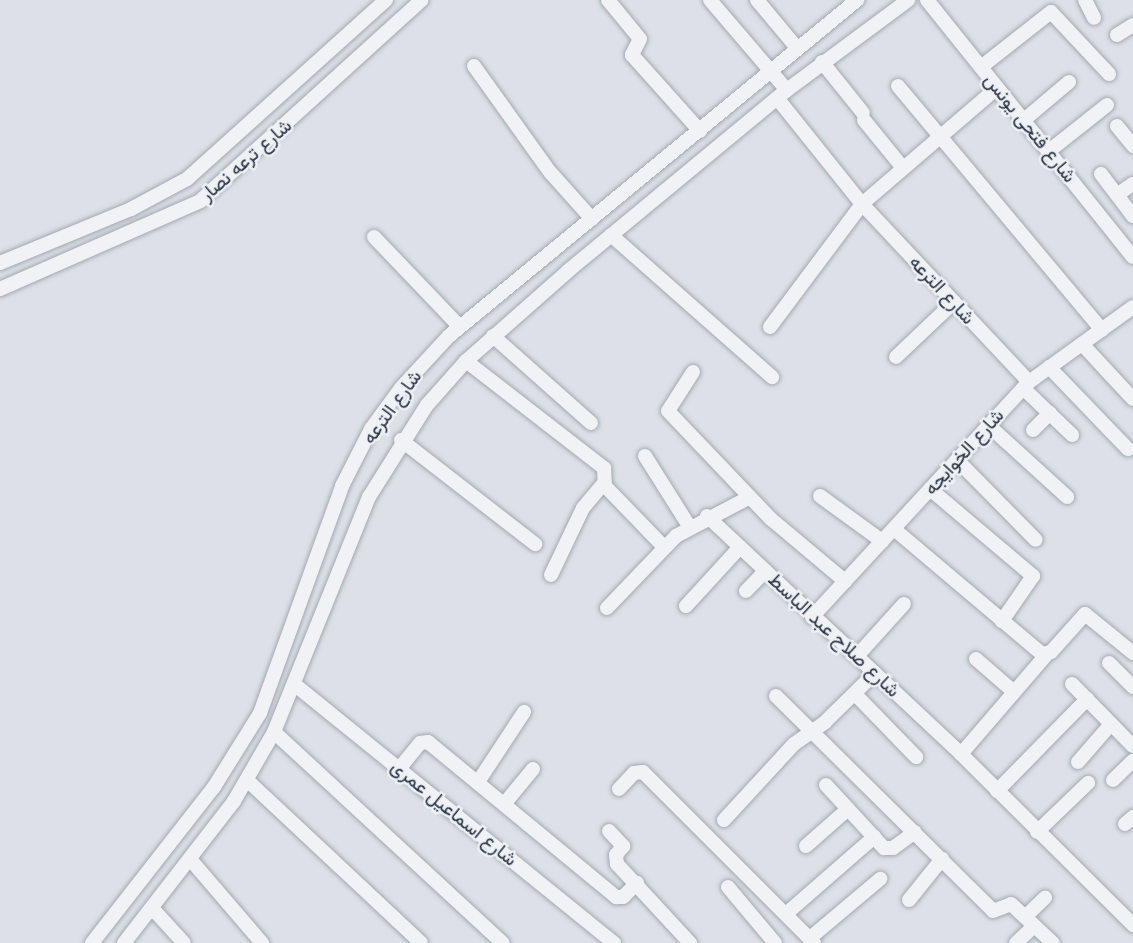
<!DOCTYPE html>
<meta charset="utf-8">
<style>
body{margin:0}
#map{position:relative;width:1133px;height:943px;overflow:hidden;background:#dde1e7;font-family:Helvetica,Vazirmatn,sans-serif}
div>[style]{position:absolute}
.roads{filter:drop-shadow(0 0 2px #a3a8b1) drop-shadow(0 0 2px #a3a8b1)}
.street>*{height:14px;margin:-7px;padding:0 7px;transform-origin:7px;border-radius:7px;background:#f0f2f6}
span{translate:-50% -50%;white-space:nowrap;text-align:center;line-height:1.15;-webkit-text-stroke:5px #edf0f5;paint-order:stroke}
.street-label{font-size:19px;color:#272f3e}
</style>
<div id="map">
<div class="roads">
<div class="street">
<i style="left:608px;top:0;width:50px;rotate:50.6deg"></i>
<i style="left:640px;top:39px;width:18px;rotate:117deg"></i>
<i style="left:632px;top:55px;width:102px;rotate:48.2deg"></i>
<i style="left:710px;top:0;width:118px;rotate:49.5deg"></i>
<i style="left:757px;top:0;width:62px;rotate:50.2deg"></i>
<i style="left:927px;top:0;width:329px;rotate:51.3deg"></i>
<i style="left:1085px;top:0;width:20px;rotate:63deg"></i>
<i style="left:1117px;top:35px;width:19px;rotate:-32deg"></i>
<i style="left:822px;top:62px;width:65px;rotate:51.2deg"></i>
<i style="left:474px;top:66px;width:130px;rotate:54.4deg"></i>
<i style="left:550px;top:172px;width:63px;rotate:48.2deg"></i>
<i style="left:981px;top:67px;width:89px;rotate:-38.2deg"></i>
<i style="left:1051px;top:12px;width:85px;rotate:46.9deg"></i>
<i style="left:898px;top:86px;width:318px;rotate:50.1deg"></i>
<i style="left:777px;top:98px;width:136px;rotate:51.3deg"></i>
<i style="left:862px;top:204px;width:244px;rotate:46.8deg"></i>
<i style="left:864px;top:120px;width:62px;rotate:50.9deg"></i>
<i style="left:1024px;top:120px;width:59px;rotate:-40.2deg"></i>
<i style="left:1117px;top:126px;width:26px;rotate:51deg"></i>
<i style="left:1049px;top:151px;width:74px;rotate:-38.4deg"></i>
<i style="left:1101px;top:174px;width:53px;rotate:52.7deg"></i>
<i style="left:1117px;top:195px;width:19px;rotate:-35deg"></i>
<i style="left:611px;top:235px;width:215px;rotate:41.4deg"></i>
<i style="left:374px;top:237px;width:124px;rotate:46.3deg"></i>
<i style="left:0;top:263px;width:142px;rotate:-22.4deg"></i>
<i style="left:131px;top:209px;width:64px;rotate:-28.2deg"></i>
<i style="left:187px;top:179px;width:268px;rotate:-42deg"></i>
<i style="left:0;top:289px;width:219px;rotate:-23.7deg"></i>
<i style="left:200px;top:201px;width:299px;rotate:-42.2deg"></i>
<i style="left:770px;top:327px;width:154px;rotate:-53.2deg"></i>
<i style="left:862px;top:204px;width:178px;rotate:-40.7deg"></i>
<i style="left:493px;top:336px;width:131px;rotate:41.6deg"></i>
<i style="left:1082px;top:344px;width:75px;rotate:47.2deg"></i>
<i style="left:896px;top:357px;width:80px;rotate:-43.5deg"></i>
<i style="left:466px;top:361px;width:175px;rotate:37.8deg"></i>
<i style="left:604px;top:468px;width:18px;rotate:87deg"></i>
<i style="left:605px;top:486px;width:83px;rotate:46deg"></i>
<i style="left:1049px;top:367px;width:114px;rotate:46.1deg"></i>
<i style="left:693px;top:372px;width:46px;rotate:122.7deg"></i>
<i style="left:668px;top:411px;width:149px;rotate:46.4deg"></i>
<i style="left:771px;top:519px;width:97px;rotate:40deg"></i>
<i style="left:1023px;top:388px;width:68px;rotate:43.8deg"></i>
<i style="left:988px;top:425px;width:107px;rotate:42.3deg"></i>
<i style="left:1033px;top:430px;width:24px;rotate:-45deg"></i>
<i style="left:401px;top:440px;width:170px;rotate:37.8deg"></i>
<i style="left:645px;top:456px;width:83px;rotate:57.8deg"></i>
<i style="left:957px;top:460px;width:112px;rotate:45.4deg"></i>
<i style="left:930px;top:489px;width:135px;rotate:40.2deg"></i>
<i style="left:1033px;top:576px;width:55px;rotate:124.6deg"></i>
<i style="left:820px;top:496px;width:77px;rotate:36deg"></i>
<i style="left:707px;top:516px;width:348px;rotate:43.1deg"></i>
<i style="left:961px;top:754px;width:243px;rotate:44.8deg"></i>
<i style="left:894px;top:529px;width:194px;rotate:40.2deg"></i>
<i style="left:1042px;top:654px;width:9px;rotate:-13deg"></i>
<i style="left:1051px;top:652px;width:51px;rotate:-48.2deg"></i>
<i style="left:1085px;top:614px;width:62px;rotate:39.1deg"></i>
<i style="left:551px;top:575px;width:74px;rotate:-64.5deg"></i>
<i style="left:583px;top:508px;width:31px;rotate:-50deg"></i>
<i style="left:746px;top:591px;width:28px;rotate:-46deg"></i>
<i style="left:686px;top:606px;width:80px;rotate:-47.5deg"></i>
<i style="left:607px;top:608px;width:100px;rotate:-46.2deg"></i>
<i style="left:676px;top:536px;width:81px;rotate:-27.8deg"></i>
<i style="left:812px;top:617px;width:320px;rotate:-47.3deg"></i>
<i style="left:1029px;top:382px;width:128px;rotate:-35.8deg"></i>
<i style="left:857px;top:656px;width:70px;rotate:-47.9deg"></i>
<i style="left:976px;top:659px;width:50px;rotate:41deg"></i>
<i style="left:1109px;top:663px;width:34px;rotate:45deg"></i>
<i style="left:294px;top:684px;width:412px;rotate:39deg"></i>
<i style="left:1072px;top:684px;width:87px;rotate:45.5deg"></i>
<i style="left:855px;top:694px;width:88px;rotate:45.9deg"></i>
<i style="left:776px;top:696px;width:305px;rotate:44.7deg"></i>
<i style="left:993px;top:911px;width:19px;rotate:-21deg"></i>
<i style="left:1011px;top:904px;width:57px;rotate:42.9deg"></i>
<i style="left:274px;top:732px;width:311px;rotate:42.7deg"></i>
<i style="left:961px;top:754px;width:132px;rotate:-49.3deg"></i>
<i style="left:1078px;top:762px;width:50px;rotate:-49deg"></i>
<i style="left:399px;top:769px;width:33px;rotate:-51deg"></i>
<i style="left:420px;top:743px;width:8px;rotate:-7deg"></i>
<i style="left:428px;top:742px;width:244px;rotate:39.5deg"></i>
<i style="left:616px;top:897px;width:7px"></i>
<i style="left:623px;top:897px;width:20px;rotate:-45deg"></i>
<i style="left:247px;top:780px;width:238px;rotate:43.1deg"></i>
<i style="left:1113px;top:780px;width:28px;rotate:-44deg"></i>
<i style="left:478px;top:782px;width:84px;rotate:-56.7deg"></i>
<i style="left:826px;top:785px;width:86px;rotate:47.4deg"></i>
<i style="left:884px;top:848px;width:9px"></i>
<i style="left:893px;top:848px;width:27px;rotate:-36deg"></i>
<i style="left:619px;top:789px;width:22px;rotate:-47deg"></i>
<i style="left:634px;top:773px;width:9px;rotate:-6deg"></i>
<i style="left:643px;top:772px;width:242px;rotate:45deg"></i>
<i style="left:997px;top:791px;width:129px;rotate:-45.6deg"></i>
<i style="left:505px;top:803px;width:44px;rotate:-50.5deg"></i>
<i style="left:724px;top:820px;width:103px;rotate:-47.4deg"></i>
<i style="left:794px;top:744px;width:38px;rotate:-35deg"></i>
<i style="left:825px;top:722px;width:70px;rotate:-44.4deg"></i>
<i style="left:1125px;top:824px;width:11px;rotate:-41deg"></i>
<i style="left:609px;top:831px;width:21px;rotate:47deg"></i>
<i style="left:623px;top:846px;width:11px;rotate:128deg"></i>
<i style="left:616px;top:855px;width:9px;rotate:84deg"></i>
<i style="left:617px;top:864px;width:108px;rotate:47.3deg"></i>
<i style="left:1037px;top:832px;width:71px;rotate:-43.9deg"></i>
<i style="left:806px;top:846px;width:56px;rotate:-41.4deg"></i>
<i style="left:190px;top:859px;width:111px;rotate:49.4deg"></i>
<i style="left:728px;top:887px;width:73px;rotate:50deg"></i>
<i style="left:909px;top:900px;width:53px;rotate:-51.2deg"></i>
<i style="left:152px;top:908px;width:47px;rotate:47.6deg"></i>
<i style="left:787px;top:913px;width:116px;rotate:-41.1deg"></i>
<i style="left:1025px;top:917px;width:28px;rotate:-44deg"></i>
<i style="left:810px;top:938px;width:92px;rotate:-40.1deg"></i>
<i style="left:92px;top:943px;width:198px;rotate:-52deg"></i>
<i style="left:214px;top:787px;width:87px;rotate:-58.1deg"></i>
<i style="left:260px;top:713px;width:241px;rotate:-70.1deg"></i>
<i style="left:342px;top:486px;width:64px;rotate:-63deg"></i>
<i style="left:371px;top:429px;width:51px;rotate:-53.8deg"></i>
<i style="left:401px;top:388px;width:71px;rotate:-47.3deg"></i>
<i style="left:449px;top:336px;width:529px;rotate:-39.47deg"></i>
<i style="left:124px;top:943px;width:180px;rotate:-52.2deg"></i>
<i style="left:234px;top:801px;width:80px;rotate:-59.9deg"></i>
<i style="left:274px;top:732px;width:253px;rotate:-68deg"></i>
<i style="left:369px;top:497px;width:109px;rotate:-57.8deg"></i>
<i style="left:427px;top:405px;width:59px;rotate:-48.4deg"></i>
<i style="left:466px;top:361px;width:136px;rotate:-41.4deg"></i>
<i style="left:568px;top:271px;width:284px;rotate:-39.6deg"></i>
<i style="left:787px;top:90px;width:151px;rotate:-36.6deg"></i>
<i style="left:1016px;top:943px;width:25px;rotate:-43deg"></i>
</div>
</div>
<div class="street-label">
<span style="left:1030px;top:128px;rotate:51deg">شارع فتحى يونس</span>
<span style="left:246px;top:160px;rotate:-41deg">شارع ترعه نصار</span>
<span style="left:942px;top:290px;rotate:47deg">شارع الترعه</span>
<span style="left:392px;top:407px;rotate:-54deg">شارع الترعه</span>
<span style="left:964px;top:452px;rotate:-48deg">شارع الخوايجه</span>
<span style="left:834px;top:635px;rotate:43deg">شارع صلاح عبد الباسط</span>
<span style="left:454px;top:813px;rotate:39deg">شارع اسماعيل عمرى</span>
</div>
</div>
